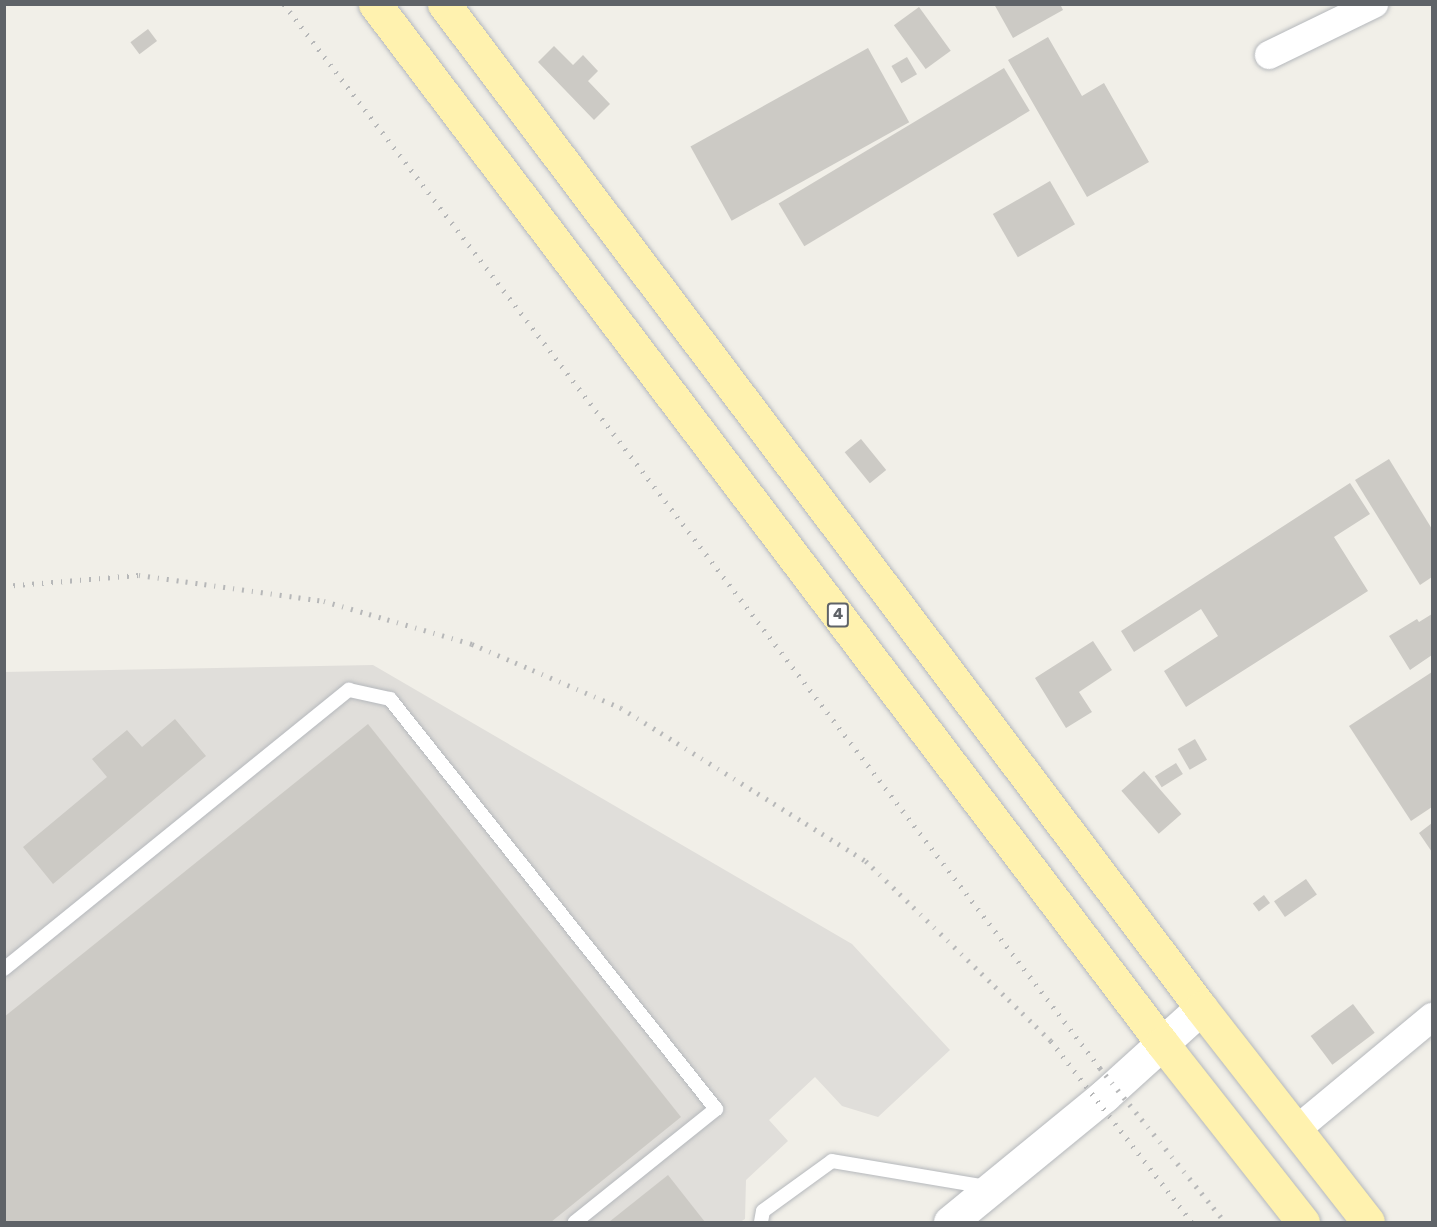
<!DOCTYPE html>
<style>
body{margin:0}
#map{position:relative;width:1437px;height:1227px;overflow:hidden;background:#f1efe8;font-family:Rubik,sans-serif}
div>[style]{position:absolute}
.industrial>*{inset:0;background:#e0deda}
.building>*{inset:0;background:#cccac5;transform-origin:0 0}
.roads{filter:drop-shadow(0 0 2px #b5b8bc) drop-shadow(0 0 2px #b5b8bc)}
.lane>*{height:14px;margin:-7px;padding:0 7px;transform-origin:7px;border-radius:7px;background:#fff}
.street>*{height:28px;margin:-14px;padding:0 14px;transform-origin:14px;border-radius:14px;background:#fff}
.secondary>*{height:33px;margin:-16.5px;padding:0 16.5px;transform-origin:16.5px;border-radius:16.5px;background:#fff}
.primary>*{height:33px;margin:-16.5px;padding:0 16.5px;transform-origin:16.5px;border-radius:16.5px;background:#fff2af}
.rail>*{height:4.5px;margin-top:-2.25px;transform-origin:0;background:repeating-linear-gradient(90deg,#b6b7b8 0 1.5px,transparent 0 9.5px)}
span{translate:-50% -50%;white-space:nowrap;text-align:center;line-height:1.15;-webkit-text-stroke:6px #fff;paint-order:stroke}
.shield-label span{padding:2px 4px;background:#fff;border:2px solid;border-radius:4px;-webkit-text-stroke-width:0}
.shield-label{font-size:15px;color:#5f6368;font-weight:700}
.frame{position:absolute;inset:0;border:6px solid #5f6368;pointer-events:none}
</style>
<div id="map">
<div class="industrial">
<i style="clip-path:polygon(373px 665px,852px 944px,950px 1050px,878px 1117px,842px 1106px,815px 1077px,769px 1120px,788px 1141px,746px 1180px,745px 1219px,740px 1222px,5px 1222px,4px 672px)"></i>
</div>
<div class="building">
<i style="clip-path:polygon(994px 4px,1060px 4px,1063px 10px,1013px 38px)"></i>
<i style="left:919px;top:7px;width:54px;height:31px;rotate:54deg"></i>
<i style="left:148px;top:29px;width:15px;height:22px;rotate:53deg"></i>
<i style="clip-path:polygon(1048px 37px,1082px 96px,1104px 83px,1149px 162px,1087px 197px,1008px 60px)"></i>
<i style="clip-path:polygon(554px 46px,573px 65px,583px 55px,598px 71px,588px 81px,610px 104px,594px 120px,538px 62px)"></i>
<i style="left:868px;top:48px;width:85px;height:203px;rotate:61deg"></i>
<i style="left:907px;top:57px;width:20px;height:18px;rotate:60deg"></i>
<i style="left:1004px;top:68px;width:50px;height:263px;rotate:59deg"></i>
<i style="left:1050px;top:181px;width:50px;height:66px;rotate:60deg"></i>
<i style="left:861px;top:439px;width:40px;height:21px;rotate:51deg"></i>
<i style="clip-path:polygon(1389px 459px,1432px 529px,1432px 577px,1420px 585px,1355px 480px)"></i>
<i style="clip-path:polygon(1350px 483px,1370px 514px,1334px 537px,1368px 591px,1186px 707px,1164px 671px,1218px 636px,1201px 609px,1134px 652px,1121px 631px)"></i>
<i style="clip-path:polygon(1432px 614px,1432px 655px,1410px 670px,1389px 636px,1417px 619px,1419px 622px)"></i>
<i style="clip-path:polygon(1093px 641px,1112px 670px,1079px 692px,1092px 712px,1066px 728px,1035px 678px)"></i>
<i style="clip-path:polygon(1432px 672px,1432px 807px,1411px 821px,1349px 726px)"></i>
<i style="clip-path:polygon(175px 719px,206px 756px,53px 884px,23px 847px,107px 777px,92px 759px,127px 730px,142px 747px)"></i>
<i style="clip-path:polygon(368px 724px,681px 1117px,551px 1222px,4px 1222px,4px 1017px)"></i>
<i style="left:1195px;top:739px;width:24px;height:20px;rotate:60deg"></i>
<i style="left:1176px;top:763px;width:13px;height:25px;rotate:58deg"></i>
<i style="left:1144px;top:771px;width:57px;height:30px;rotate:49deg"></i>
<i style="clip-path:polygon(1432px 823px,1432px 852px,1419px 833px)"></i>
<i style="left:1306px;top:879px;width:19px;height:39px;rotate:55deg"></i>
<i style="left:1264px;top:895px;width:10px;height:14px;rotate:53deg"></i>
<i style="left:1353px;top:1004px;width:36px;height:53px;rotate:53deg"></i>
<i style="clip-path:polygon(668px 1175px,705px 1222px,609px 1222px)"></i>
</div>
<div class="roads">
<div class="lane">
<i style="left:4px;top:969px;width:444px;rotate:-39deg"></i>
<i style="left:349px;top:690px;width:42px;rotate:12.4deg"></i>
<i style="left:390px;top:699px;width:524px;rotate:51.51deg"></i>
<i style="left:716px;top:1109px;width:181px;rotate:141.3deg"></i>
<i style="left:761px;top:1222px;width:11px;rotate:-80deg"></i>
<i style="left:763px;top:1211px;width:85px;rotate:-35.9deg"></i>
<i style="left:832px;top:1161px;width:157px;rotate:9.5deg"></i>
</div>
<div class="street">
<i style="left:1269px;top:55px;width:117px;rotate:-25.9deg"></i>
<i style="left:1296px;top:1130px;width:177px;rotate:-39.7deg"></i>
</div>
<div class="secondary">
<i style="left:950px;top:1222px;width:199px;rotate:-39.3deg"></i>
<i style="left:1104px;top:1096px;width:131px;rotate:-42.2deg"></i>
</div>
<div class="primary">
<i style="left:375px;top:4px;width:1303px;rotate:52.86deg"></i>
<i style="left:1162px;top:1043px;width:228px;rotate:51.8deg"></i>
<i style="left:444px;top:4px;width:1257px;rotate:52.98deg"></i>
<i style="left:1201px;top:1008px;width:271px;rotate:52deg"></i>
</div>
</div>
<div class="rail">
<i style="left:284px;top:4px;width:1341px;rotate:52.51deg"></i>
<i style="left:1100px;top:1068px;width:198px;rotate:50.9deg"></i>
<i style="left:4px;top:586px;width:135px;rotate:-4.7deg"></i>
<i style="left:139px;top:575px;width:187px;rotate:8deg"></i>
<i style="left:324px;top:601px;width:154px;rotate:16.2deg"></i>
<i style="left:472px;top:644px;width:162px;rotate:23.2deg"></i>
<i style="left:621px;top:708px;width:289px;rotate:32deg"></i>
<i style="left:866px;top:861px;width:258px;rotate:44.2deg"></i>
<i style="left:1051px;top:1041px;width:229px;rotate:52.1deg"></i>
</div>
<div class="shield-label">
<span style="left:838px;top:615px">4</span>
</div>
<div class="frame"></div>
</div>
